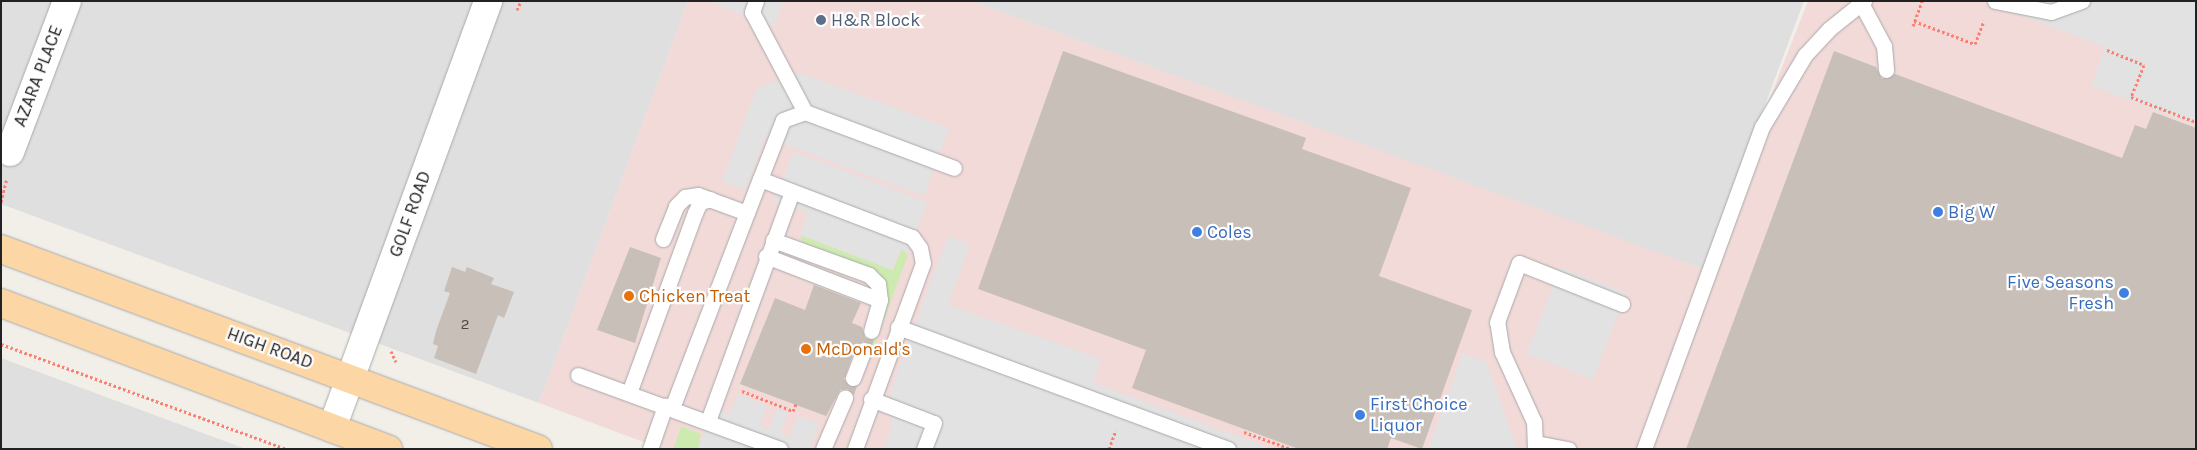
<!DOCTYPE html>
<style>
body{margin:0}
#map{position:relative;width:2197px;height:450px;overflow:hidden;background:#f2efe9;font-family:Karla,sans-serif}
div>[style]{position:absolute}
.residential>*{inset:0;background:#e0dfdf}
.commercial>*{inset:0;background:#f2dad9}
.grass>*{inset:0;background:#cdebb0}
.parking>*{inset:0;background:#e2e2e2;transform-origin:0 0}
.building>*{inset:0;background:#c7bfb8}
.path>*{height:3px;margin-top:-1.5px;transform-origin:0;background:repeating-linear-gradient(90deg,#fa8072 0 2.5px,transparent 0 5px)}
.roads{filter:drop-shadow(0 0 1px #a9a9a9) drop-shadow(0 0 1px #a9a9a9)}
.lane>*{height:15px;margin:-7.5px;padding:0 7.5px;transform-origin:7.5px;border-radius:7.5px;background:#fff}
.street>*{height:28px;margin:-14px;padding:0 14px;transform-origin:14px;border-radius:14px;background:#fff}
.primary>*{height:28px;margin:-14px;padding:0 14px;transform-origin:14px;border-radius:14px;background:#fcd6a4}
.dots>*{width:14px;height:14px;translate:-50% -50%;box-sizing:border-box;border:2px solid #fff;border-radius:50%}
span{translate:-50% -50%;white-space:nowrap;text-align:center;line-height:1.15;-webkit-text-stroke:4.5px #fff;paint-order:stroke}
.number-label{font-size:15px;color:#4b4948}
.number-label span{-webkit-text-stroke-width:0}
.service-label{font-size:18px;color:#4e5e75}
.left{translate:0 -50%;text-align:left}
.street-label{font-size:18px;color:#222}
.shop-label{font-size:18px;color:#366cbe}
.right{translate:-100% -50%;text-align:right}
.food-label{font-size:18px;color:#c56008}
.frame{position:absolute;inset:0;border:2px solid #222;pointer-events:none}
</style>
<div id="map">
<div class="residential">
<i style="clip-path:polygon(1px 1px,688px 1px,539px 403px,1px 204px)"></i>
<i style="clip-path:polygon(972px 1px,1804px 1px,1703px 270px)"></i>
<i style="clip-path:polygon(1px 358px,246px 449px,1px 449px)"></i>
</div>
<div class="commercial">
<i style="clip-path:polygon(688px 1px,972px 1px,1703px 269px,1808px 1px,2196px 1px,2196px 449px,662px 449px,539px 403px)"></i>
</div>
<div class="grass">
<i style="clip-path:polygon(800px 235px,893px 270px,902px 248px,908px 255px,868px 363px,863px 362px,886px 301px,881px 275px,866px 266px,802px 242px)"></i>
<i style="clip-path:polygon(681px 426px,701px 434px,698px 449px,673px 449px)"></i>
</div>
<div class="parking">
<i style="clip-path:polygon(708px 1px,783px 1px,774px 27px)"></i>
<i style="clip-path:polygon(1984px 1px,2196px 1px,2196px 125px,2091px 86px,2105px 47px)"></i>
<i style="clip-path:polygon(800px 73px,949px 128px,924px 196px,765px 137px,746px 190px,722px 181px,757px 88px)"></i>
<i style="clip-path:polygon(794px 152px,927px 202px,908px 255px,901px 248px,893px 270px,800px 235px,808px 212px,774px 202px)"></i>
<i style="clip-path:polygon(948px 236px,970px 244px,948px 305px,1101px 359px,1094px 383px,1272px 449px,884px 449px,892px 426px,891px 390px)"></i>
<i style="left:1560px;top:267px;width:71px;height:93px;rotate:21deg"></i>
<i style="clip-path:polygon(1463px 353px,1486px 361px,1517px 449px,1428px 449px)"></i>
<i style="clip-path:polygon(738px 394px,767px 405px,760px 425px,769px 430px,777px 409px,788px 413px,780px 433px,790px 437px,798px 416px,819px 424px,811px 445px,815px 449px,698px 449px,714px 408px,730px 414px)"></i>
</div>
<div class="building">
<i style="clip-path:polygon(1063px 51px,1306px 138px,1302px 149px,1411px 188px,1379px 276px,1472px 310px,1422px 449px,1391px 438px,1387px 449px,1299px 449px,1132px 388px,1146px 350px,978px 289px)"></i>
<i style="clip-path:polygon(1834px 51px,1876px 67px,1882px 79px,1895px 74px,2122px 158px,2135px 125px,2146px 129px,2153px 112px,2196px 128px,2196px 449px,1686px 449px)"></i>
<i style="clip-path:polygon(630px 247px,661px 258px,635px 343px,597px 330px)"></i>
<i style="clip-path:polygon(452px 267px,465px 272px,467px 267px,494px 278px,491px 284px,514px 292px,504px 318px,498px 315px,476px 374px,434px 358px,438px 346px,433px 344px,436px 331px,450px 293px,444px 291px)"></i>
<i style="clip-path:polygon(814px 285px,861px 303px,852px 323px,862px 327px,865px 338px,874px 340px,872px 345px,863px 341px,856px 346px,844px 379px,849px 386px,857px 386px,854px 395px,848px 389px,840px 390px,826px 416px,740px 384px,775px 298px,805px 310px)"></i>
</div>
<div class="path">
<i style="left:517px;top:10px;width:10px;rotate:-66deg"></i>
<i style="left:1914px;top:21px;width:65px;rotate:20.7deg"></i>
<i style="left:1975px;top:44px;width:25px;rotate:-69deg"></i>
<i style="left:1913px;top:26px;width:27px;rotate:-70deg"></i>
<i style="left:2107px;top:50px;width:40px;rotate:22deg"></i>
<i style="left:2144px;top:65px;width:35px;rotate:112deg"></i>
<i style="left:2131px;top:97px;width:70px;rotate:21deg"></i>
<i style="left:1px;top:202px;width:25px;rotate:-76deg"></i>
<i style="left:1px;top:344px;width:304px;rotate:20.2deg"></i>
<i style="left:391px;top:351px;width:12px;rotate:66deg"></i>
<i style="left:742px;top:391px;width:55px;rotate:21.4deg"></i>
<i style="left:793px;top:411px;width:8px;rotate:-67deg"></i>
<i style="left:1244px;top:432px;width:50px;rotate:19.9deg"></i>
<i style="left:1109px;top:449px;width:20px;rotate:-70deg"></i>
</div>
<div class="roads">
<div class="lane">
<i style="left:756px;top:1px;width:12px;rotate:110deg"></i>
<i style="left:752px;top:12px;width:113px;rotate:62.1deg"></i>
<i style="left:1995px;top:1px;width:57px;rotate:11.1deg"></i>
<i style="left:2051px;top:12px;width:33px;rotate:-20deg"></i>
<i style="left:1861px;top:3px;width:49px;rotate:61.9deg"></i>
<i style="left:1884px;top:46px;width:24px;rotate:85deg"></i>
<i style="left:760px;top:179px;width:63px;rotate:-68.7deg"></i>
<i style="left:783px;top:120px;width:23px;rotate:-20deg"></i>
<i style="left:805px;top:112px;width:159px;rotate:20.6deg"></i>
<i style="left:663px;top:239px;width:35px;rotate:-68deg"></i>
<i style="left:676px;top:206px;width:13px;rotate:-45deg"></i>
<i style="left:685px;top:197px;width:13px;rotate:-9deg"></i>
<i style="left:698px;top:195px;width:52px;rotate:20.2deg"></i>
<i style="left:773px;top:240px;width:102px;rotate:20deg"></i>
<i style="left:869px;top:275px;width:13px;rotate:45deg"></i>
<i style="left:878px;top:284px;width:16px;rotate:83deg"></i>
<i style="left:766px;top:256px;width:122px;rotate:21.1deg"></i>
<i style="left:880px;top:300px;width:32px;rotate:106deg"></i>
<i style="left:898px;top:327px;width:352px;rotate:20.3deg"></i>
<i style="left:578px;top:375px;width:215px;rotate:20.1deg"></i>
<i style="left:853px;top:378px;width:30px;rotate:-69deg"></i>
<i style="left:629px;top:393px;width:192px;rotate:-69.9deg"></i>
<i style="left:695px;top:213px;width:12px;rotate:-66deg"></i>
<i style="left:700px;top:202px;width:11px;rotate:-15deg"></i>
<i style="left:871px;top:399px;width:67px;rotate:20.9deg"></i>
<i style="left:934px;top:423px;width:28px;rotate:111deg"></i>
<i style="left:672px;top:408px;width:245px;rotate:-69deg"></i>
<i style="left:760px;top:179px;width:163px;rotate:20.9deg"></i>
<i style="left:912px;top:237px;width:14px;rotate:54deg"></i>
<i style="left:920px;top:248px;width:15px;rotate:79deg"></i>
<i style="left:923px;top:263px;width:198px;rotate:110.1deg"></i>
<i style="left:708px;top:421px;width:244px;rotate:-69.9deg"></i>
<i style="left:1536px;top:443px;width:33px;rotate:11deg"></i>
<i style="left:650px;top:449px;width:46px;rotate:-70.8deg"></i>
<i style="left:823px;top:449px;width:56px;rotate:-66.7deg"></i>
<i style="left:1535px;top:449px;width:27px;rotate:-92deg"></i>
<i style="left:1534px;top:422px;width:77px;rotate:-114.6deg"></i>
<i style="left:1502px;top:352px;width:30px;rotate:-99deg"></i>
<i style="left:1497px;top:322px;width:63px;rotate:-69.6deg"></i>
<i style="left:1519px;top:263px;width:111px;rotate:21.7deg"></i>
<i style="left:1644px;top:449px;width:343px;rotate:-69.9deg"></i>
<i style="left:1762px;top:127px;width:84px;rotate:-59.2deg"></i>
<i style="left:1805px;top:55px;width:35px;rotate:-47deg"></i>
<i style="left:1829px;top:29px;width:45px;rotate:-38.7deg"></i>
</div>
<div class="street">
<i style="left:10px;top:152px;width:161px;rotate:-69.3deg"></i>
<i style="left:332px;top:428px;width:455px;rotate:-69.9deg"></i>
</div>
<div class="primary">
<i style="left:1px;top:249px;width:573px;rotate:20.43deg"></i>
<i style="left:1px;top:303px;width:414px;rotate:20.7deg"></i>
</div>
</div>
<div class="dots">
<i style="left:821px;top:20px;background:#5c6f8a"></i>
<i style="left:1938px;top:212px;background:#3f7fe0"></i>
<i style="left:1197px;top:232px;background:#3f7fe0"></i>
<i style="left:2124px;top:293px;background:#3f7fe0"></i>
<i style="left:629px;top:296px;background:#e8710a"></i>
<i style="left:806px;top:349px;background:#e8710a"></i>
<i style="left:1360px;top:415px;background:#3f7fe0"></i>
</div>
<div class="number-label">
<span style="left:465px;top:325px">2</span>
</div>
<div class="service-label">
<span class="left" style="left:831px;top:20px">H&amp;R Block</span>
</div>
<div class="street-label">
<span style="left:38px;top:76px;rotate:-69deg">AZARA PLACE</span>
<span style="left:410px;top:214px;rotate:-70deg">GOLF ROAD</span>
<span style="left:270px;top:348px;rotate:20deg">HIGH ROAD</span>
</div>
<div class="shop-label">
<span class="left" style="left:1948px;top:212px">Big W</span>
<span class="left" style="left:1207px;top:232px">Coles</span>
<span class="right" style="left:2114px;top:293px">Five Seasons<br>Fresh</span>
<span class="left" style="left:1370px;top:415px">First Choice<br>Liquor</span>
</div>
<div class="food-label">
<span class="left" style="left:639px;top:296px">Chicken Treat</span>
<span class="left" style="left:816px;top:349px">McDonald's</span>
</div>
<div class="frame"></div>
</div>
